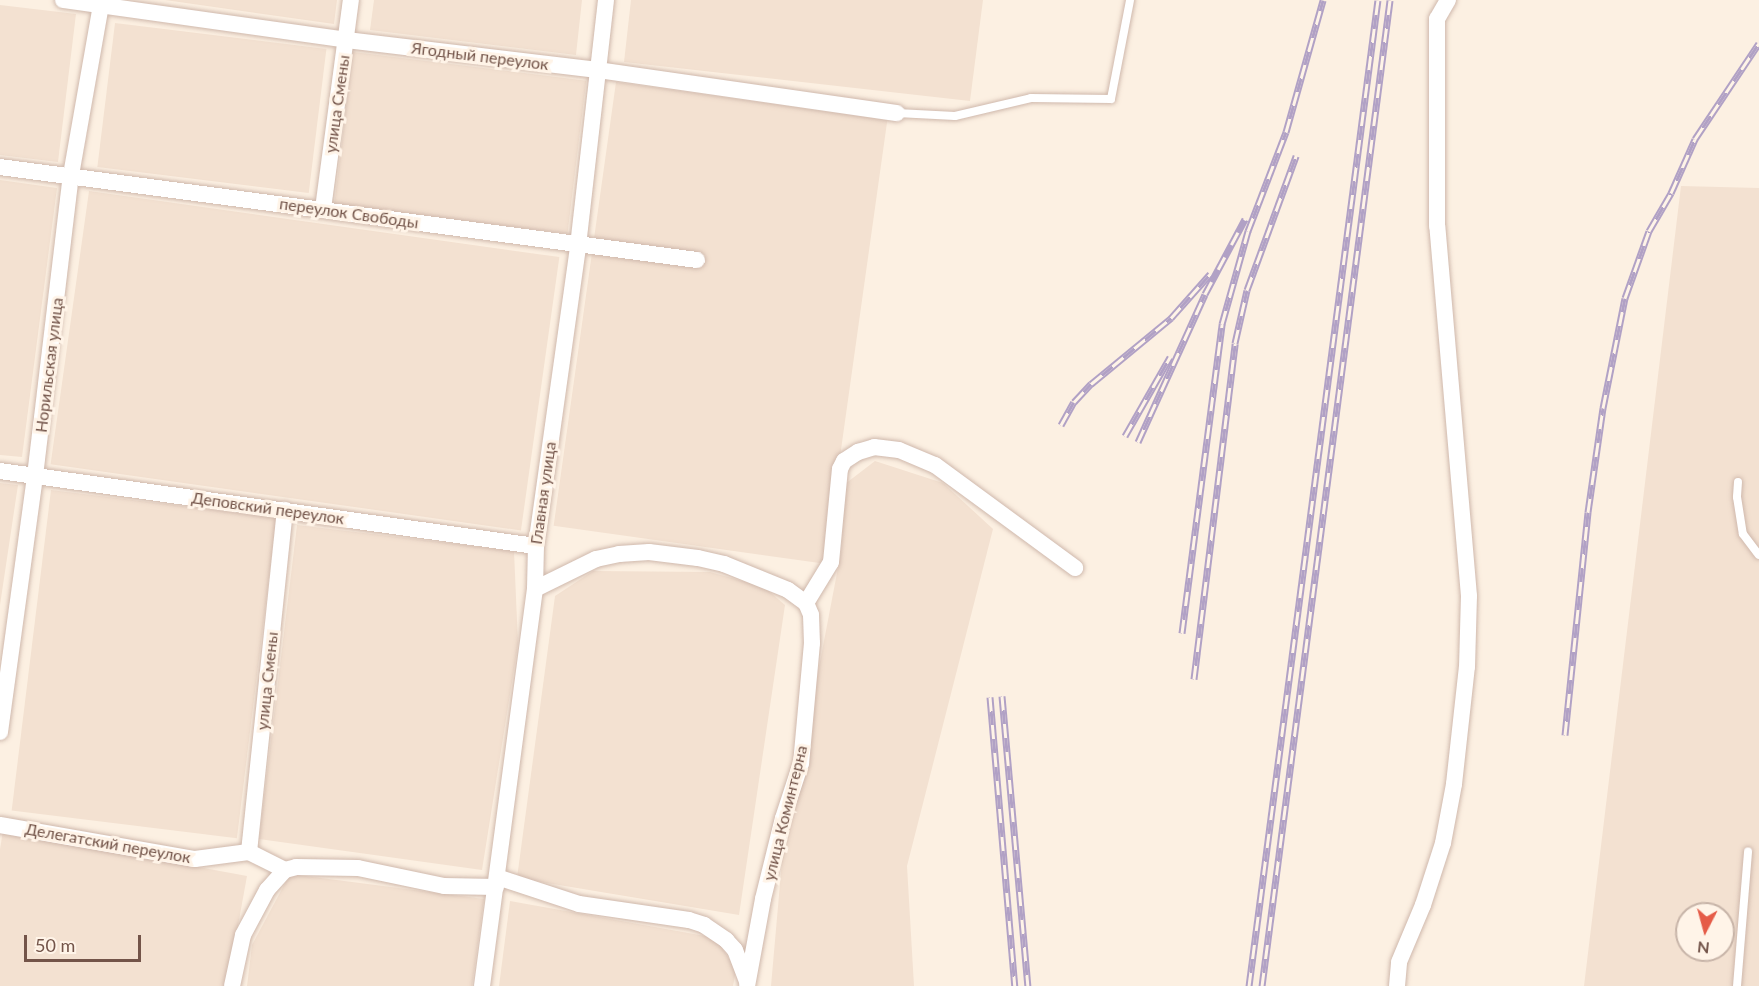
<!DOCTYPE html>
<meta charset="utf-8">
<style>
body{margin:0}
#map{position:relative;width:1759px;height:986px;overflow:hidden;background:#fcf0e2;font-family:Lato,sans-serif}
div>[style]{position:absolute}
.residential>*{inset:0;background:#f3e1d1;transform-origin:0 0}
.roads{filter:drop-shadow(0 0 2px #cfb8ac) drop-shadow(0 0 2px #cfb8ac)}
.service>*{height:8px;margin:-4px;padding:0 4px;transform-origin:4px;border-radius:4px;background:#fff}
.minor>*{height:16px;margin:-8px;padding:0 8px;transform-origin:8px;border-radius:8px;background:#fff}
.rail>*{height:7px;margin-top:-3.5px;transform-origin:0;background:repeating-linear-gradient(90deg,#fff4e8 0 14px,#b1a1c5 0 28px);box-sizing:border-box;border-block:2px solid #b1a1c5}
span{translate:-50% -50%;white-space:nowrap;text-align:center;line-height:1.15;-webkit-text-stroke:6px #fff4e8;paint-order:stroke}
.street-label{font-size:16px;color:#735449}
.north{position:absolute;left:1675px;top:902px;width:60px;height:60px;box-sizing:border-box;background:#fff4e8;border:2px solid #c7b4a8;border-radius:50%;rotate:186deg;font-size:16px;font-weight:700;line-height:24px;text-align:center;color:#735449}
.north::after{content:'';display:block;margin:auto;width:21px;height:27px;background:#e55c48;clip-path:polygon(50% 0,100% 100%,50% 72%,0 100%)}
.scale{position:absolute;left:24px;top:935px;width:117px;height:27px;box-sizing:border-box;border:3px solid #735449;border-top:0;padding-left:8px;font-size:18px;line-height:21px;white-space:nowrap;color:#735449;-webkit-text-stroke:4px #fff4e8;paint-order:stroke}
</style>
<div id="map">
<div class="residential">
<i style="clip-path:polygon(165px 0,337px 0,334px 24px)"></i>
<i style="clip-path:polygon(374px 0,582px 0,576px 55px,370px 30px)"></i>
<i style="clip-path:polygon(631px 0,983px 0,970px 101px,624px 62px)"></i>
<i style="clip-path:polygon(0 5px,76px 14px,58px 162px,0 155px)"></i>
<i style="left:115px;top:23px;width:213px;height:145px;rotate:7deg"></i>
<i style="left:353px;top:52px;width:235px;height:154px;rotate:7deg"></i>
<i style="left:616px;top:82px;width:274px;height:448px;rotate:8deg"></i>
<i style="clip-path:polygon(0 180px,57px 188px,22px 457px,0 455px)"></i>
<i style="clip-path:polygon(evenodd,1681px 186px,1759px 188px,1759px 986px,1584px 986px,1681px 186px,1687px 914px,1723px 914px,1723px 950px,1687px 950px,1687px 914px)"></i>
<i style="left:89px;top:191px;width:475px;height:276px;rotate:8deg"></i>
<i style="clip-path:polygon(875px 461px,943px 483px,993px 529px,907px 866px,914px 986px,771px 986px,782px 861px,841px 552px,845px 484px)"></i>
<i style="clip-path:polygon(0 483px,18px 485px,0 605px)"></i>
<i style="left:51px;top:490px;width:227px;height:323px;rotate:7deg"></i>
<i style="clip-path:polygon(297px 525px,514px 551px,518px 644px,482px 870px,259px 839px)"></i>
<i style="clip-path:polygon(593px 571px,710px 572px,764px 587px,785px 605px,739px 915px,517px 878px,555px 596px)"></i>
<i style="clip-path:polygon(3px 831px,247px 876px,227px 986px,0 986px,0 849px)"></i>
<i style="clip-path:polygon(290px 874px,484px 899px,472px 986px,247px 986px,252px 945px)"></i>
<i style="clip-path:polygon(510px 901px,716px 938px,736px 970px,733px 986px,499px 986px)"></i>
</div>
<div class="roads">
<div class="service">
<i style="left:897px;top:113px;width:58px;rotate:3deg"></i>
<i style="left:955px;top:116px;width:78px;rotate:-13.3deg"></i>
<i style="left:1031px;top:98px;width:80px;rotate:0.7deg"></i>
<i style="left:1111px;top:99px;width:101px;rotate:-79.1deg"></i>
<i style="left:1738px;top:482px;width:15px;rotate:94deg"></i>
<i style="left:1737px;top:497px;width:37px;rotate:81deg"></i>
<i style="left:1743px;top:534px;width:26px;rotate:53deg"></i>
<i style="left:1737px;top:986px;width:135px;rotate:-85.3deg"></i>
</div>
<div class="minor">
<i style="left:63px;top:0;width:286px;rotate:8deg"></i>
<i style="left:346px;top:40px;width:254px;rotate:6.8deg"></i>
<i style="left:598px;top:70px;width:302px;rotate:8.2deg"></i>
<i style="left:0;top:167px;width:703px;rotate:7.6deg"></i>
<i style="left:323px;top:209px;width:211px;rotate:-82.4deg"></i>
<i style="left:0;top:471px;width:541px;rotate:7.97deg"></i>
<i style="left:535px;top:589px;width:68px;rotate:-26.2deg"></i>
<i style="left:596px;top:559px;width:24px;rotate:-12deg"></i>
<i style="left:619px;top:554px;width:30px;rotate:-4deg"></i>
<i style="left:649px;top:552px;width:49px;rotate:7deg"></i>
<i style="left:698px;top:558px;width:27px;rotate:13deg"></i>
<i style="left:724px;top:564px;width:69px;rotate:22.1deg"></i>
<i style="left:788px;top:590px;width:22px;rotate:36deg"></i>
<i style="left:806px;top:603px;width:13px;rotate:67deg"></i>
<i style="left:811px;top:615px;width:28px;rotate:88deg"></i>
<i style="left:812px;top:643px;width:121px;rotate:95.2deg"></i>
<i style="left:801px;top:763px;width:58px;rotate:108.1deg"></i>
<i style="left:783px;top:818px;width:83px;rotate:103.9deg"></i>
<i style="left:763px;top:899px;width:88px;rotate:100.4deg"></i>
<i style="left:806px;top:603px;width:48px;rotate:-58.6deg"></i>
<i style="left:831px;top:562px;width:93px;rotate:-84.5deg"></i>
<i style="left:840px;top:469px;width:9px;rotate:-63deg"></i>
<i style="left:844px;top:461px;width:17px;rotate:-33deg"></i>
<i style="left:858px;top:452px;width:17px;rotate:-17deg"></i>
<i style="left:874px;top:447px;width:25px;rotate:7deg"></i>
<i style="left:899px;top:450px;width:39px;rotate:23deg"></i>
<i style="left:935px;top:465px;width:174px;rotate:36.3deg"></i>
<i style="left:0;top:732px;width:258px;rotate:-82.2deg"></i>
<i style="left:35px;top:476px;width:303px;rotate:-83.2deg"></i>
<i style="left:71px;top:175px;width:178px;rotate:-80deg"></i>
<i style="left:0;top:825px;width:198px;rotate:9.9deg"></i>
<i style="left:195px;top:859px;width:54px;rotate:-7.4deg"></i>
<i style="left:249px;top:852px;width:40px;rotate:26.6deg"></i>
<i style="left:285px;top:870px;width:11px;rotate:-15deg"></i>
<i style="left:296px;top:867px;width:62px;rotate:0.9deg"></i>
<i style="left:358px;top:868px;width:88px;rotate:11.8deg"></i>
<i style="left:444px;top:886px;width:52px;rotate:1.1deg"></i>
<i style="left:249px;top:852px;width:344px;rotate:-84deg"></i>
<i style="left:497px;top:877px;width:86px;rotate:18.2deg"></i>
<i style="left:579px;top:904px;width:111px;rotate:8.3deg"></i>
<i style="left:689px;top:920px;width:16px;rotate:18deg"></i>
<i style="left:704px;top:925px;width:27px;rotate:34deg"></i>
<i style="left:726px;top:940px;width:13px;rotate:48deg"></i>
<i style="left:735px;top:950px;width:33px;rotate:69deg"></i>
<i style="left:232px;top:986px;width:52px;rotate:-77.8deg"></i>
<i style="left:243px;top:935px;width:51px;rotate:-61.9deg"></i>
<i style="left:267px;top:890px;width:27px;rotate:-48deg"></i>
<i style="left:482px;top:986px;width:401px;rotate:-82.4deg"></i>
<i style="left:535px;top:589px;width:43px;rotate:-88.7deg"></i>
<i style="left:536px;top:546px;width:303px;rotate:-82deg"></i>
<i style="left:578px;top:246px;width:248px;rotate:-83.5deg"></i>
<i style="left:1397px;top:986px;width:24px;rotate:-85deg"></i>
<i style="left:1399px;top:962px;width:62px;rotate:-67.2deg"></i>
<i style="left:1423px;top:905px;width:65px;rotate:-72.1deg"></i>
<i style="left:1443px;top:843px;width:60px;rotate:-79.4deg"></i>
<i style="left:1454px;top:784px;width:118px;rotate:-83.7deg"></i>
<i style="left:1467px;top:667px;width:71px;rotate:-88.4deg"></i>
<i style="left:1469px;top:596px;width:371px;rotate:-94.9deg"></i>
<i style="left:1437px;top:226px;width:207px;rotate:-90deg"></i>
<i style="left:1437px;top:19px;width:22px;rotate:-60deg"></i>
</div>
</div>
<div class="rail">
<i style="left:1061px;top:425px;width:26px;rotate:-61deg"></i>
<i style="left:1074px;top:402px;width:25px;rotate:-47deg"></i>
<i style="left:1091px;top:384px;width:104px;rotate:-39.5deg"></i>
<i style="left:1171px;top:318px;width:59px;rotate:-48.4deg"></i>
<i style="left:1125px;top:436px;width:91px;rotate:-60.3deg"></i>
<i style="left:1138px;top:442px;width:162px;rotate:-65.6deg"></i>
<i style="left:1205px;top:294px;width:85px;rotate:-61.9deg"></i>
<i style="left:1182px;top:633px;width:312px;rotate:-82.6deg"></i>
<i style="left:1222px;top:324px;width:97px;rotate:-74.4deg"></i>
<i style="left:1248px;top:231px;width:106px;rotate:-69deg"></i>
<i style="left:1286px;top:132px;width:137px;rotate:-74.3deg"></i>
<i style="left:1194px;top:679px;width:338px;rotate:-83deg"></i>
<i style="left:1235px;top:343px;width:54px;rotate:-77.2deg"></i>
<i style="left:1247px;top:290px;width:143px;rotate:-69.9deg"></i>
<i style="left:1002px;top:696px;width:291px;rotate:84.9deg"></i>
<i style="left:990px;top:697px;width:290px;rotate:85.1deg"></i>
<i style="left:1565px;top:735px;width:224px;rotate:-84.1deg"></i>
<i style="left:1588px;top:512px;width:105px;rotate:-81.8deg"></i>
<i style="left:1603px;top:408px;width:112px;rotate:-78.7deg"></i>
<i style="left:1625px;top:298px;width:71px;rotate:-70.3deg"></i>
<i style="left:1649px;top:231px;width:44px;rotate:-59.9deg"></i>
<i style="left:1671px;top:193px;width:59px;rotate:-66deg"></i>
<i style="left:1695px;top:139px;width:115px;rotate:-56.3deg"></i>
<i style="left:1249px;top:986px;width:994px;rotate:-82.55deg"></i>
<i style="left:1262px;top:986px;width:994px;rotate:-82.6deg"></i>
</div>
<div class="street-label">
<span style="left:480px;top:56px;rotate:7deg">Ягодный переулок</span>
<span style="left:337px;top:104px;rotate:-82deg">улица Смены</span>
<span style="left:349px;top:213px;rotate:8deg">переулок Свободы</span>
<span style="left:49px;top:365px;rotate:-83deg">Норильская улица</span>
<span style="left:543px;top:493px;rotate:-82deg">Главная улица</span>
<span style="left:268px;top:508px;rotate:8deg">Деповский переулок</span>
<span style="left:267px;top:681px;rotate:-84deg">улица Смены</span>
<span style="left:785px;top:813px;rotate:-76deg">улица Коминтерна</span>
<span style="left:108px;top:843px;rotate:10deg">Делегатский переулок</span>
</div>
<div class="north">N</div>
<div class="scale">50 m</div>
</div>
